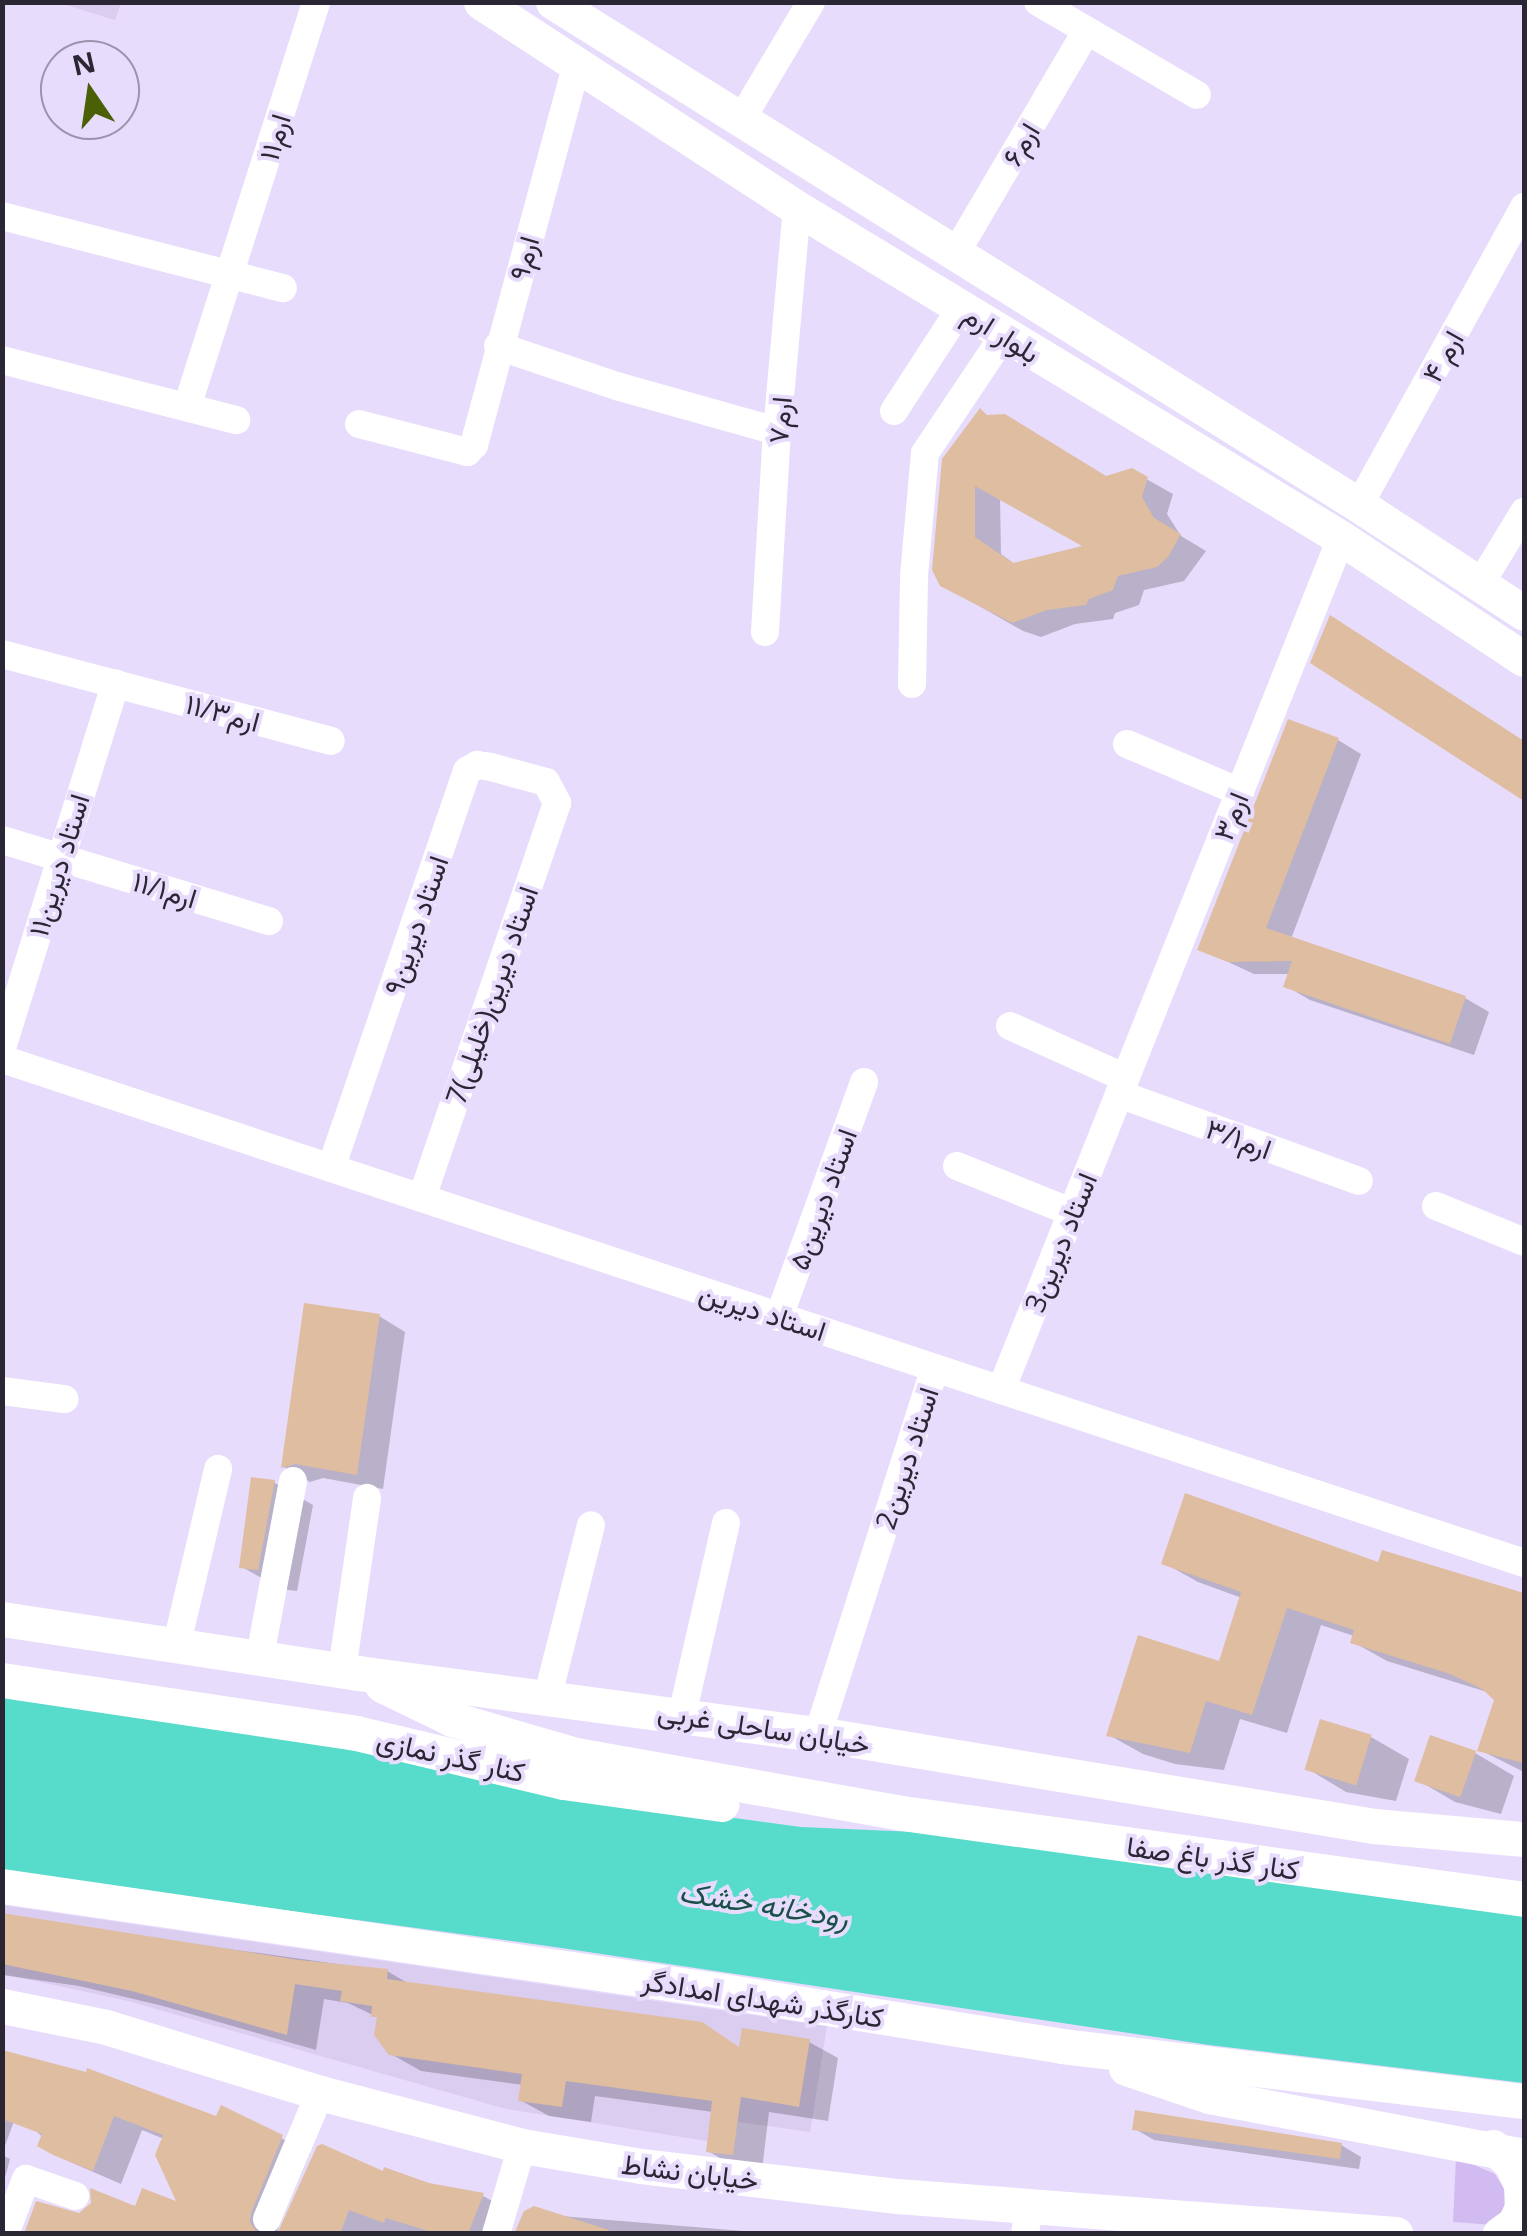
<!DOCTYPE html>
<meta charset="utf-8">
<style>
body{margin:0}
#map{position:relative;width:1527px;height:2236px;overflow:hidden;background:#e8dcfc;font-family:"Open Sans",Vazirmatn,sans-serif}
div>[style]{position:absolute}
.built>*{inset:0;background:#dbcdf0}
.green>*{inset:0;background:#d1bbf1}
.water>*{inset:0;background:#57dbca}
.shadow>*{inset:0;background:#0003}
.building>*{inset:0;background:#dfbda0;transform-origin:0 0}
.minor>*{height:28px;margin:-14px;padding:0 14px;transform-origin:14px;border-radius:14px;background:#fff}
.major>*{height:35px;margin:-17.5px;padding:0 17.5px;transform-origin:17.5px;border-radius:17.5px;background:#fff}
span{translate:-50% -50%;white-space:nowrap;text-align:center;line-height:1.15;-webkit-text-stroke:8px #e8dcfc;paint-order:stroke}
.street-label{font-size:28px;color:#2b2634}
.water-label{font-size:30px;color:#19514a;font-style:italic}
.frame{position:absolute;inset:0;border:5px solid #2b2634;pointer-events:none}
.north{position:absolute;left:40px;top:40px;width:100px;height:100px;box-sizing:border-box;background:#e8dcfc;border:2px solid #9c93ac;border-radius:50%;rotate:347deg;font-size:28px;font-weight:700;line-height:40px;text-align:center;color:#2b2634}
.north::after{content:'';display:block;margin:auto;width:35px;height:45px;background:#4b5f07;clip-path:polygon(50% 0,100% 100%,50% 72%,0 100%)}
</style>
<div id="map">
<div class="built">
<i style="clip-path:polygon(60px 3px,121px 3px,115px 20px)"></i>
<i style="clip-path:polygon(2px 1905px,827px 2026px,810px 2132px,738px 2122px,737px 2129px,709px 2126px,707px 2141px,506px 2109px,128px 2001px,3px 1974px)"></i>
</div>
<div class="green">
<i style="clip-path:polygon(1456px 2157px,1495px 2174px,1506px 2192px,1504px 2215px,1494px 2225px,1453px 2222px)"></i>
</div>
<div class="water">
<i style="clip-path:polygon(3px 1695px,366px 1751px,550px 1793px,801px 1827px,916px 1832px,1524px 1915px,1524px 2083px,1209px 2045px,548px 1946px,3px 1872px)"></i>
</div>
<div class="shadow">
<i style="clip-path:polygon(evenodd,944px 460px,1106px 478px,1132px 471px,1173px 494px,1167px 514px,1181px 536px,1206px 551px,1184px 581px,1144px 590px,1139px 605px,1115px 613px,1113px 619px,1075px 624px,1041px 637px,1023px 631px,941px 584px,944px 460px,1000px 498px,1089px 548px,1016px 565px,1001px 554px,1000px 498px)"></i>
<i style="clip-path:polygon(1338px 740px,1361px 754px,1291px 939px,1465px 998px,1489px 1012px,1474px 1055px,1310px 1000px,1286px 986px,1291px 974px,1254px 974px,1200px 949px)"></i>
<i style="clip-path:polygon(379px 1316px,405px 1332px,383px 1489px,323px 1478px,310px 1482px,284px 1467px)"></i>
<i style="clip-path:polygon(253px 1480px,275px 1483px,313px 1505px,297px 1591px,281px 1589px,242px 1567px)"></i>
<i style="clip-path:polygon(1164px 1563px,1379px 1565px,1524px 1596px,1524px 1772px,1480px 1750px,1497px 1699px,1487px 1692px,1387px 1661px,1353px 1642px,1354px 1636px,1321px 1625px,1287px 1733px,1240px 1719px,1224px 1770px,1175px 1764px,1143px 1754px,1109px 1735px,1221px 1664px,1242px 1598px,1198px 1582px)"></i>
<i style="clip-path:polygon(1371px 1737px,1409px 1759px,1396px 1801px,1346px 1792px,1308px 1769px)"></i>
<i style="clip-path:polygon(1431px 1738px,1475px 1753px,1514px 1776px,1501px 1814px,1455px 1802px,1416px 1779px)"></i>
<i style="clip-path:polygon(2px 1917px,387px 1971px,411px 1985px,741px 2049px,809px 2042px,838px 2058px,828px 2121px,769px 2112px,762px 2170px,737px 2168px,708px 2151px,713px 2112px,595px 2096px,591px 2122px,549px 2116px,520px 2100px,523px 2085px,421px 2071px,391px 2054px,377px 2017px,348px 2003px,324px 1999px,316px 2050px,163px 2006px,79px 1986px,2px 1975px)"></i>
<i style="clip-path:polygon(2px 2051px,218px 2119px,222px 2108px,310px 2153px,276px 2234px,26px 2234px,78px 2216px,180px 2206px,164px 2139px,142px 2130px,121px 2184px,68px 2161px,17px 2113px,2px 2154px)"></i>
<i style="clip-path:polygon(1135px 2129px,1341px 2145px,1361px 2157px,1359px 2169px,1154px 2140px)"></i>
<i style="clip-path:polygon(2px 2155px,10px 2159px,2px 2189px)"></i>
<i style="clip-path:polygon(384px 2174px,483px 2196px,511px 2211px,502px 2234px,278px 2234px)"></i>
<i style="clip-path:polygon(561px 2216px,768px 2233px,770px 2234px,516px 2234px)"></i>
</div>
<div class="building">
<i style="clip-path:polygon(evenodd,980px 408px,987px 415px,1005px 414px,1106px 476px,1132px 468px,1148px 477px,1142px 497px,1154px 518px,1181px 534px,1168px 557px,1157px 567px,1118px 576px,1113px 590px,1089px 599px,1086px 605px,1047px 610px,1012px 623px,940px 586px,932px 570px,942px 459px,980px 408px,975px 486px,1082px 546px,1013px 563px,975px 537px,975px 486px)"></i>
<i style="clip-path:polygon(1330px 615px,1524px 741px,1524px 801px,1310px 663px)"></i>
<i style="clip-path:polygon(1288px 719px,1339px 738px,1266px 928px,1466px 996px,1450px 1044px,1283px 987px,1292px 961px,1228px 962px,1197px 950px)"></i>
<i style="clip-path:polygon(304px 1303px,380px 1314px,357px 1475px,295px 1464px,281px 1468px)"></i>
<i style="clip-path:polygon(251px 1477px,275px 1480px,258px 1570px,239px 1568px)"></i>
<i style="clip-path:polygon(1185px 1493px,1378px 1562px,1382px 1550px,1524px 1593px,1524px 1763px,1477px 1751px,1494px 1700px,1482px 1689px,1450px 1674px,1350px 1643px,1354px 1630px,1287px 1608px,1252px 1715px,1206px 1701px,1190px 1753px,1106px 1736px,1138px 1635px,1219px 1661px,1241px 1592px,1161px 1564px)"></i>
<i style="left:1320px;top:1719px;width:54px;height:53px;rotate:17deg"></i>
<i style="left:1430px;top:1735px;width:49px;height:49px;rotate:19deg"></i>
<i style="clip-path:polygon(2px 1913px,299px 1960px,388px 1969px,387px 1979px,702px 2022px,739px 2047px,742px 2028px,810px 2039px,799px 2107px,741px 2097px,733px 2155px,706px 2152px,712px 2101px,566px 2081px,562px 2107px,518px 2101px,522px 2074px,389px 2055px,374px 2035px,377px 2017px,371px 2017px,372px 2006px,340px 2001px,342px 1991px,295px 1984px,287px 2035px,132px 1991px,2px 1964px)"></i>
<i style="clip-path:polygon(2px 2050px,86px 2072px,87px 2068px,216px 2116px,221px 2105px,283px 2135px,251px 2213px,250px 2222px,258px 2234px,24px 2234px,36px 2201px,79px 2213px,91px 2203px,90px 2188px,135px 2206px,142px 2188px,176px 2201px,155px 2155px,163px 2135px,114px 2116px,93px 2171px,53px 2155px,37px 2146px,42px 2134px,2px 2119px)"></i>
<i style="clip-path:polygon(1135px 2110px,1342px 2143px,1340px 2159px,1132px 2130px)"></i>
<i style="clip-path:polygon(322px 2144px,383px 2171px,384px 2167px,429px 2183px,484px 2193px,468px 2234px,438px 2234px,386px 2218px,384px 2223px,349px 2210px,340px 2234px,277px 2234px,317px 2146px)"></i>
<i style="clip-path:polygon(534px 2206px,609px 2230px,608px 2234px,514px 2234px,524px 2211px)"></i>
</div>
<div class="minor">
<i style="left:1038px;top:2px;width:184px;rotate:30.3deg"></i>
<i style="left:741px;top:120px;width:137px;rotate:-59.3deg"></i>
<i style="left:2px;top:216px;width:290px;rotate:14.4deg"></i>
<i style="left:954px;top:256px;width:260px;rotate:-59.5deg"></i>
<i style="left:498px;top:346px;width:129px;rotate:18.6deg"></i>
<i style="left:620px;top:387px;width:163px;rotate:15.7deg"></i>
<i style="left:2px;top:360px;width:242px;rotate:14.4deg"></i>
<i style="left:187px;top:407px;width:425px;rotate:-72.3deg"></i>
<i style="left:894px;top:411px;width:123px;rotate:-57deg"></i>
<i style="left:359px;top:424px;width:112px;rotate:14.5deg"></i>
<i style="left:467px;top:452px;width:10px;rotate:-45deg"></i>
<i style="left:474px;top:445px;width:397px;rotate:-74.9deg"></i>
<i style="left:1359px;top:505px;width:341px;rotate:-61deg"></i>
<i style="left:1479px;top:586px;width:87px;rotate:-58.7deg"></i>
<i style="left:765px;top:632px;width:201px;rotate:-86.6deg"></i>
<i style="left:777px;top:431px;width:224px;rotate:-84.9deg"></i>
<i style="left:2px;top:654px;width:340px;rotate:14.8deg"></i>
<i style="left:912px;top:684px;width:108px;rotate:-88.9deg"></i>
<i style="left:914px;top:576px;width:123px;rotate:-84.9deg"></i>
<i style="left:925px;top:453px;width:142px;rotate:-56.2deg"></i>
<i style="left:1127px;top:744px;width:123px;rotate:23deg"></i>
<i style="left:2px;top:840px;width:279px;rotate:16.9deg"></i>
<i style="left:1010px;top:1026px;width:126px;rotate:24.3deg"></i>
<i style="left:2px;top:1048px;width:382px;rotate:-72.7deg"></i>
<i style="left:2px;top:1059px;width:1603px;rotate:18.32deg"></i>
<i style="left:1119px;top:1094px;width:255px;rotate:19.9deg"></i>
<i style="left:957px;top:1166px;width:123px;rotate:22deg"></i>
<i style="left:331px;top:1168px;width:420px;rotate:-71.1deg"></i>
<i style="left:467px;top:771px;width:12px;rotate:-31deg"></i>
<i style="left:477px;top:765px;width:14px;rotate:8deg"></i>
<i style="left:491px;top:767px;width:57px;rotate:15.3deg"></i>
<i style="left:546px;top:782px;width:24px;rotate:62deg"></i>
<i style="left:557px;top:803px;width:417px;rotate:108.9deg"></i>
<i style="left:1436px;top:1206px;width:95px;rotate:22.2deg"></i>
<i style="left:779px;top:1317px;width:250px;rotate:-70.1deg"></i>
<i style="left:1001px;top:1390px;width:917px;rotate:-68.24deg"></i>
<i style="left:2px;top:1391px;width:63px;rotate:7.4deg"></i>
<i style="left:177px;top:1643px;width:179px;rotate:-76.7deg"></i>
<i style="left:260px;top:1656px;width:178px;rotate:-79.3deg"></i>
<i style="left:342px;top:1670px;width:174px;rotate:-81.7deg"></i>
<i style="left:548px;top:1695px;width:175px;rotate:-75.8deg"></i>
<i style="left:682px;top:1715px;width:197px;rotate:-77.1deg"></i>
<i style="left:818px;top:1734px;width:384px;rotate:-72.3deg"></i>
<i style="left:267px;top:2219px;width:137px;rotate:-67.2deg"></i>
<i style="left:5px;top:2234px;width:59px;rotate:-69.1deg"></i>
<i style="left:26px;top:2179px;width:52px;rotate:19.1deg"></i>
<i style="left:496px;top:2234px;width:92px;rotate:-73.5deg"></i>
<i style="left:1025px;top:2234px;width:28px;rotate:-82deg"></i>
</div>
<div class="major">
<i style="left:481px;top:2px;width:377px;rotate:33.1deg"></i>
<i style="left:797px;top:208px;width:636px;rotate:31.24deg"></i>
<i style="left:1341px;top:538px;width:219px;rotate:33.5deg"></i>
<i style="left:553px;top:2px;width:950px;rotate:31.97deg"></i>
<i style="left:1359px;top:505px;width:197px;rotate:33.2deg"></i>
<i style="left:2px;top:1619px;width:360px;rotate:8.6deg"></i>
<i style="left:358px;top:1673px;width:464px;rotate:7.6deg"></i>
<i style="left:818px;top:1734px;width:564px;rotate:9.4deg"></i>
<i style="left:1374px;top:1826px;width:151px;rotate:5deg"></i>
<i style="left:2px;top:1680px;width:358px;rotate:8.5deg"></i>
<i style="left:356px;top:1733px;width:213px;rotate:13.3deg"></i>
<i style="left:563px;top:1782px;width:160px;rotate:7.9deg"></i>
<i style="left:382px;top:1685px;width:78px;rotate:25.9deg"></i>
<i style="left:452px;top:1719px;width:129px;rotate:16.2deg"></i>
<i style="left:576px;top:1755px;width:331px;rotate:10.1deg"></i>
<i style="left:902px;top:1813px;width:628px;rotate:7.87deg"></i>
<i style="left:2px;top:1886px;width:729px;rotate:8.29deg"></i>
<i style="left:723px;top:1991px;width:343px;rotate:9.2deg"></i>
<i style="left:1062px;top:2046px;width:465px;rotate:6.8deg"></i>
<i style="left:2px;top:2006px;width:106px;rotate:11.4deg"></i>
<i style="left:106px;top:2027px;width:224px;rotate:17.1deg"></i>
<i style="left:320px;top:2093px;width:209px;rotate:14.7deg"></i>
<i style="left:522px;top:2146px;width:121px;rotate:9.5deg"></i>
<i style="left:641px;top:2166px;width:258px;rotate:6.7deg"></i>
<i style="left:897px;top:2196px;width:500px;rotate:4.35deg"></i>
<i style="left:1126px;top:2068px;width:88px;rotate:18.6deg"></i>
<i style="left:1209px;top:2096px;width:321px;rotate:10.8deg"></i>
<i style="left:1493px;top:2147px;width:24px;rotate:42deg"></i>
<i style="left:1511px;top:2163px;width:23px;rotate:65deg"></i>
<i style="left:1521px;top:2184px;width:23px;rotate:88deg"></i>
<i style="left:1522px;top:2207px;width:17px;rotate:114deg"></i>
<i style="left:1515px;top:2223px;width:19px;rotate:144deg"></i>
</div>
<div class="street-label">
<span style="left:274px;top:137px;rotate:-73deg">ارم۱۱</span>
<span style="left:1020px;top:144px;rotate:-59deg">ارم۶</span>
<span style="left:523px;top:258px;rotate:-74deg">ارم۹</span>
<span style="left:1002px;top:333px;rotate:32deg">بلوار ارم</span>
<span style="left:1442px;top:356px;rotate:-61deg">ارم ۴</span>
<span style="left:779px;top:420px;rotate:-85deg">ارم۷</span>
<span style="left:223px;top:712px;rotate:15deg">۱۱/۳ارم</span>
<span style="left:1230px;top:816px;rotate:-68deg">ارم۳</span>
<span style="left:58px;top:865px;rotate:-73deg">استاد دیرین۱۱</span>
<span style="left:165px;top:889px;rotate:17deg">۱۱/۱ارم</span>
<span style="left:415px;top:925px;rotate:-71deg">استاد دیرین۹</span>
<span style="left:491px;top:995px;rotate:-71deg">7استاد دیرین(خلیلی)</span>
<span style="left:1239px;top:1138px;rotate:20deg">۳/۱ارم</span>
<span style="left:822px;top:1199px;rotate:-70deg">استاد دیرین۵</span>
<span style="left:1060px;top:1242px;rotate:-68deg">3استاد دیرین</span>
<span style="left:763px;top:1311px;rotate:18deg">استاد دیرین</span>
<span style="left:906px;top:1458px;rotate:-72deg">2استاد دیرین</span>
<span style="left:764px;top:1727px;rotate:9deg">خیابان ساحلی غربی</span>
<span style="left:451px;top:1755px;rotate:13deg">کنار گذر نمازی</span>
<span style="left:1213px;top:1857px;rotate:8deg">کنار گذر باغ صفا</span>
<span style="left:763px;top:1998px;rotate:9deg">کنارگذر شهدای امدادگر</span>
<span style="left:690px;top:2171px;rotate:7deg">خیابان نشاط</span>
</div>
<div class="water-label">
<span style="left:764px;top:1904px;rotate:9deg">رودخانه خشک</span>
</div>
<div class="frame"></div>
<div class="north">N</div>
</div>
